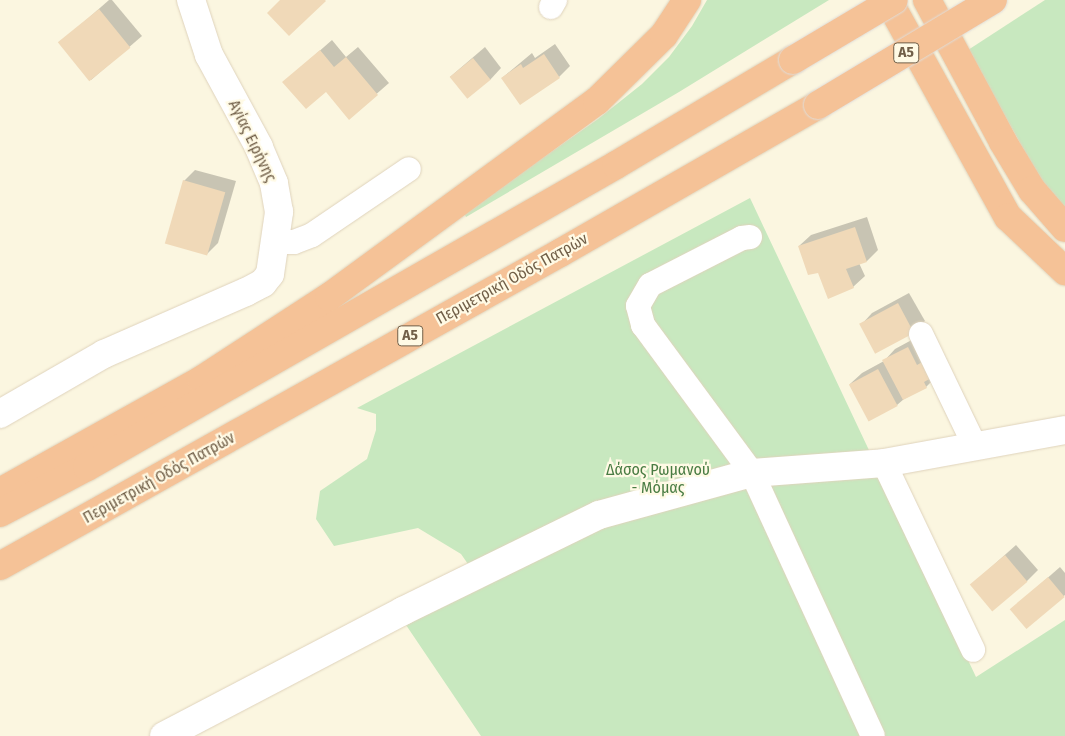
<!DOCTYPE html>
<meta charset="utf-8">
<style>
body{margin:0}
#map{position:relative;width:1065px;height:736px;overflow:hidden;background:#fbf6e0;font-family:"Fira Sans Condensed",sans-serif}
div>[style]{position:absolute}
.green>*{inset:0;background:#c8e8bf}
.shadow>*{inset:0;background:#0003}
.building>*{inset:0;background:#f0d9b8;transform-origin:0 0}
.roads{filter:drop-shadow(0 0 1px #dfd3bc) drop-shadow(0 0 1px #dfd3bc)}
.street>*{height:24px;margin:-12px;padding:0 12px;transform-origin:12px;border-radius:12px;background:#fff}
.secondary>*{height:28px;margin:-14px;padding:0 14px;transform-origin:14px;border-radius:14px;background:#fff}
.highway>*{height:28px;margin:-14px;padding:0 14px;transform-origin:14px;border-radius:14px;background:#f5c297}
.bridges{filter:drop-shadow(0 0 1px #e0dcd7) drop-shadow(0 0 1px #e0dcd7)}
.highway-bridge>*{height:28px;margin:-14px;padding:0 14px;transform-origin:14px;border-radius:14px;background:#f5c297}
span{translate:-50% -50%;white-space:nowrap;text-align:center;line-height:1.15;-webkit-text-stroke:4.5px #fffae5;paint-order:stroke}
.shield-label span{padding:1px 4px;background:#fffae5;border:1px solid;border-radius:4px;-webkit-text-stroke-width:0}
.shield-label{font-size:15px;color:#715f48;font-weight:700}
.street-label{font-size:16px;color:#715f48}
.park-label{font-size:16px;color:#497c43}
</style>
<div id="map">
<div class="green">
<i style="clip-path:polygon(707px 0,829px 0,679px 92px,466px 217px,464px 213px,598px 119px,642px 84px,669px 57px,692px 26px)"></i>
<i style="clip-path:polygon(1045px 0,1065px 0,1065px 209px,1043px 184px,968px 50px)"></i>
<i style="clip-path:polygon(750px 198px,976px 677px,1065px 620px,1065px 736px,481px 736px,406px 625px,484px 587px,461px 554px,418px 528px,334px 546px,316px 519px,320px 491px,367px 459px,376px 430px,376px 414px,357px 408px)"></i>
</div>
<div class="shadow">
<i style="clip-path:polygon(109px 0,112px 0,142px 36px,91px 80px,60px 43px)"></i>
<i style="clip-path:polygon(332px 40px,346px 57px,358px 47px,389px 83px,349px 118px,326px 90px,284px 82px)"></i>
<i style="clip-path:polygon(555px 44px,570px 66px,559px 77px,502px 78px,532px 53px,535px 58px)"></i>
<i style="clip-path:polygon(485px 47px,501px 68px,490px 80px,450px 77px)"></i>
<i style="clip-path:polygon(195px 170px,236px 181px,218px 243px,207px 254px,184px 181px)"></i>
<i style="clip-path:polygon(867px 217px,878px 250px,867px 261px,859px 263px,865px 276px,853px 287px,818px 271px,799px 246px,811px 235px)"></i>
<i style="clip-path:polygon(909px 293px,925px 321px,914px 332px,861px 325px,872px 313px)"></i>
<i style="clip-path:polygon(919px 336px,937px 376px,926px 387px,904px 399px,897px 405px,850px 384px,862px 373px,884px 361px,895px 349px)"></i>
<i style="clip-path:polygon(1016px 545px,1038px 570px,1027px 581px,971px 585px)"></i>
<i style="clip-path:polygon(1060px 567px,1065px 573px,1065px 595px,1027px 627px,1012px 609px)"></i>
</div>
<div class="building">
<i style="clip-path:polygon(280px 0,325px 0,326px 1px,289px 36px,267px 13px)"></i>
<i style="left:99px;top:9px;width:50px;height:53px;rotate:51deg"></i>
<i style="clip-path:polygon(320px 50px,334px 67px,346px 57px,378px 95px,349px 120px,326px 92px,306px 109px,282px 82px)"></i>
<i style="clip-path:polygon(544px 54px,560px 78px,520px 105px,501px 78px,521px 64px,523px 68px)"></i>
<i style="left:473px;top:58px;width:28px;height:30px;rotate:51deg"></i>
<i style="left:183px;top:180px;width:44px;height:66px;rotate:16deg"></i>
<i style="clip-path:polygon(855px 227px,867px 262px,846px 269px,854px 288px,828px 299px,818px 273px,808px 275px,798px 246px)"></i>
<i style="left:898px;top:303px;width:34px;height:44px;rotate:62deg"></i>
<i style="clip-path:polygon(908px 347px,917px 365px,924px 361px,933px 377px,924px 382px,927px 388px,903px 400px,882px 360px)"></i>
<i style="left:878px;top:369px;width:42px;height:33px;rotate:62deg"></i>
<i style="left:1005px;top:555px;width:35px;height:46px;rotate:50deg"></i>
<i style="left:1048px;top:577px;width:26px;height:50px;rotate:50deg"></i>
</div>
<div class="roads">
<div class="street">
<i style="left:551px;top:7px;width:8px;rotate:-60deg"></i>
<i style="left:750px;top:237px;width:8px;rotate:173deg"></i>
<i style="left:742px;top:238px;width:103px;rotate:152.9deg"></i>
<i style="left:650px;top:285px;width:24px;rotate:120deg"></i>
<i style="left:638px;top:306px;width:20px;rotate:75deg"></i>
<i style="left:643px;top:325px;width:184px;rotate:53.6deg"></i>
<i style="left:752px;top:473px;width:289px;rotate:65.3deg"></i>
<i style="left:276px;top:242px;width:18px"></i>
<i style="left:294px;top:242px;width:19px;rotate:-21deg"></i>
<i style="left:312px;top:235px;width:117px;rotate:-34.2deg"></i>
<i style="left:921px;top:334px;width:124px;rotate:64.3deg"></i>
<i style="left:884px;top:463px;width:207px;rotate:64.5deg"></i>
</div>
<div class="secondary">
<i style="left:0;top:414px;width:120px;rotate:-30deg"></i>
<i style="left:104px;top:354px;width:155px;rotate:-23.6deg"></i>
<i style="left:246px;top:292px;width:19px;rotate:-28deg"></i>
<i style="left:263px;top:283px;width:11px;rotate:-52deg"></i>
<i style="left:270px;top:274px;width:63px;rotate:-81.7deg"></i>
<i style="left:279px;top:212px;width:29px;rotate:-100deg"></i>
<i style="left:274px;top:183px;width:39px;rotate:-113deg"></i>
<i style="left:259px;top:147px;width:105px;rotate:-118.5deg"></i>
<i style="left:209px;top:55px;width:58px;rotate:-108.1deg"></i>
<i style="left:164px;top:736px;width:270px;rotate:-27.6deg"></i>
<i style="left:403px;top:611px;width:218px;rotate:-26.1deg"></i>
<i style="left:599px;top:515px;width:159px;rotate:-15.4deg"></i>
<i style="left:752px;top:473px;width:132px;rotate:-4.3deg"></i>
<i style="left:884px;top:463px;width:184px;rotate:-10.3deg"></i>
</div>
<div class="highway">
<i style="left:888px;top:0;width:248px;rotate:61.1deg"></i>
<i style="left:1008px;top:217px;width:79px;rotate:43.5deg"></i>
<i style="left:927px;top:0;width:161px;rotate:61.8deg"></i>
<i style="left:1003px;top:142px;width:56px;rotate:58.9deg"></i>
<i style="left:1032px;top:190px;width:50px;rotate:49deg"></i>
<i style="left:0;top:492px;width:230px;rotate:-29.1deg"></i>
<i style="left:201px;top:380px;width:153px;rotate:-33deg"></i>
<i style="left:329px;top:297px;width:332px;rotate:-36.2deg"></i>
<i style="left:597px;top:101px;width:94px;rotate:-44.6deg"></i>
<i style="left:664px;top:35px;width:42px;rotate:-56.7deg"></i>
<i style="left:0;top:513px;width:98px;rotate:-27.9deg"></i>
<i style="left:87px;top:467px;width:609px;rotate:-29.72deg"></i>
<i style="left:616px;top:165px;width:206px;rotate:-30.7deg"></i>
<i style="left:0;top:566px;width:642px;rotate:-29.2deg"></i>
<i style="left:560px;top:253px;width:297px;rotate:-29.8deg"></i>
</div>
</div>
<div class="bridges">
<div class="highway-bridge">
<i style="left:793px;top:60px;width:117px;rotate:-30.7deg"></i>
<i style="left:818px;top:105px;width:204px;rotate:-31deg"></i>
</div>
</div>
<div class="shield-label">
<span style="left:906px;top:53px">Α5</span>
<span style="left:410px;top:336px">Α5</span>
</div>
<div class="street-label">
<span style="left:252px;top:141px;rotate:64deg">Αγίας Ειρήνης</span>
<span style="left:512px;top:279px;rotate:-29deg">Περιμετρική Οδός Πατρών</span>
<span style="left:159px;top:478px;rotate:-29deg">Περιμετρική Οδός Πατρών</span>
</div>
<div class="park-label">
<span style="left:658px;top:479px">Δάσος Ρωμανού<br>- Μόμας</span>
</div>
</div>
